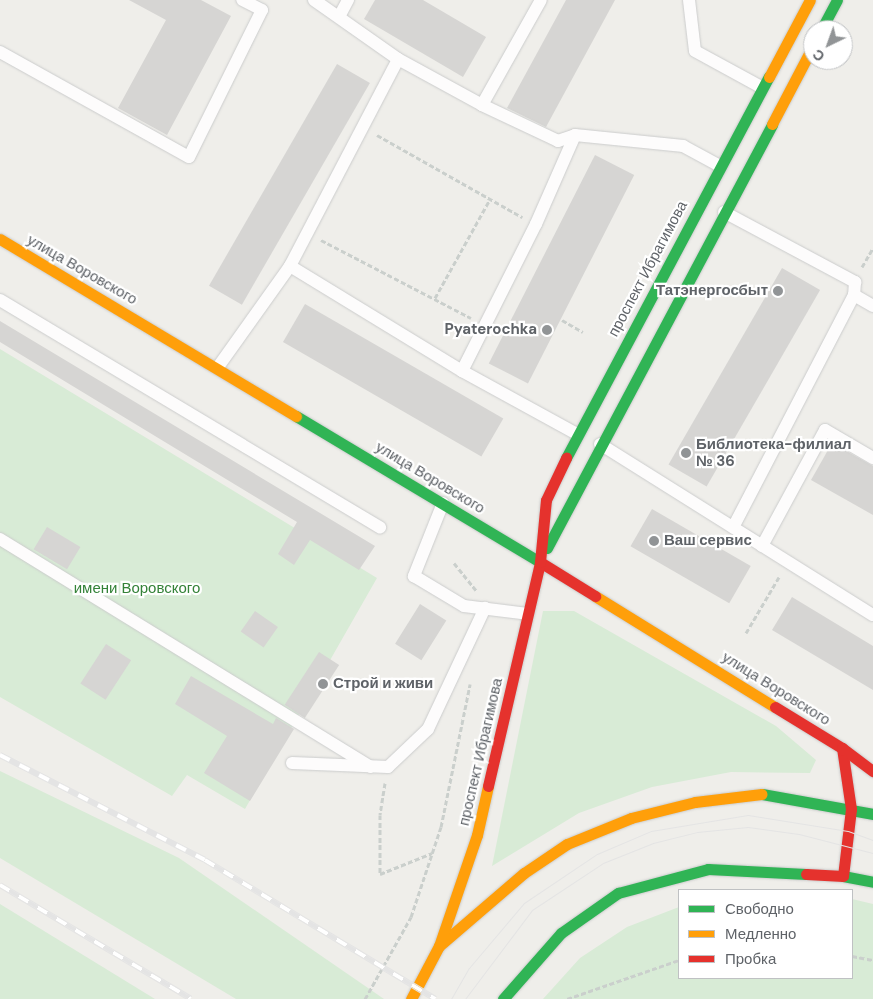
<!DOCTYPE html>
<meta charset="utf-8">
<style>
body{margin:0}
#map{position:relative;width:873px;height:999px;overflow:hidden;background:#efeeea;font-family:"DM Sans",sans-serif}
div>[style]{position:absolute}
.green>*{inset:0;background:#d8ebd6}
.building>*{inset:0;background:#d6d5d3;transform-origin:0 0}
.path>*{height:3px;margin-top:-1.5px;transform-origin:0;background:repeating-linear-gradient(90deg,#cacfcc 0 5px,transparent 0 7.5px)}
.roads{filter:drop-shadow(0 0 1px #cbcccc) drop-shadow(0 0 1px #cbcccc)}
.lane>*{height:12px;margin:-6px;padding:0 6px;transform-origin:6px;border-radius:6px;background:#fdfcfc}
.fast>*{height:11px;margin:-5.5px;padding:0 5.5px;transform-origin:5.5px;border-radius:5.5px;background:#30b455}
.slow>*{height:11px;margin:-5.5px;padding:0 5.5px;transform-origin:5.5px;border-radius:5.5px;background:#ff9f0a}
.jam>*{height:11px;margin:-5.5px;padding:0 5.5px;transform-origin:5.5px;border-radius:5.5px;background:#e5322d}
.tram>*{height:1px;margin:-0.5px;padding:0 0.5px;transform-origin:0.5px;border-radius:0.5px;background:#e4e4e4}
.rail>*{height:5.5px;margin-top:-2.75px;transform-origin:0;background:repeating-linear-gradient(90deg,#fff 0 11px,#e4e4e4 0 22px);box-sizing:border-box;border-block:1px solid #e4e4e4}
.dots>*{width:14px;height:14px;translate:-50% -50%;box-sizing:border-box;border:2px solid #fff;border-radius:50%}
span{translate:-50% -50%;white-space:nowrap;text-align:center;line-height:1.15;-webkit-text-stroke:4.5px #fff;paint-order:stroke}
.street-label{font-size:15px;color:#5f6368}
.poi-label{font-size:15px;color:#5f6368;font-weight:700}
.right{translate:-100% -50%;text-align:right}
.left{translate:0 -50%;text-align:left}
.park-label{font-size:15px;color:#348238}
.legend{position:absolute;left:678px;top:889px;width:175px;height:90px;box-sizing:border-box;background:#fff;border:1px solid #bfc1c3;margin:0;padding:6px 9px;list-style:none;font-size:15px;color:#5f6368}
.legend li{display:flex;align-items:center;gap:10px;height:25px}
.legend b{width:25px;border:1px solid #bfc1c3}
.north{position:absolute;left:803px;top:20px;width:50px;height:50px;box-sizing:border-box;background:#fff;border:1px solid #bfc1c3;border-radius:50%;rotate:222deg;font-size:14px;font-weight:700;line-height:20px;text-align:center;color:#5f6368}
.north::after{content:'';display:block;margin:auto;width:18px;height:22px;background:#919496;clip-path:polygon(50% 0,100% 100%,50% 72%,0 100%)}
</style>
<div id="map">
<div class="green">
<i style="clip-path:polygon(0 349px,377px 578px,245px 809px,187px 775px,172px 796px,0 697px)"></i>
<i style="clip-path:polygon(543px 611px,574px 611px,776px 726px,816px 760px,810px 773px,731px 772px,652px 787px,579px 813px,492px 866px)"></i>
<i style="clip-path:polygon(0 771px,179px 858px,384px 999px,236px 999px,0 858px)"></i>
<i style="clip-path:polygon(852px 899px,873px 904px,873px 999px,543px 999px,580px 958px,627px 927px,679px 907px,679px 978px,852px 978px)"></i>
<i style="clip-path:polygon(0 904px,155px 999px,0 999px)"></i>
</div>
<div class="building">
<i style="clip-path:polygon(129px 0,201px 0,231px 16px,167px 135px,118px 108px,166px 20px)"></i>
<i style="clip-path:polygon(375px 0,423px 0,486px 37px,463px 77px,364px 19px)"></i>
<i style="clip-path:polygon(566px 0,615px 0,546px 127px,507px 108px)"></i>
<i style="left:337px;top:64px;width:38px;height:256px;rotate:30deg"></i>
<i style="left:595px;top:155px;width:44px;height:234px;rotate:27deg"></i>
<i style="left:782px;top:268px;width:44px;height:227px;rotate:30deg"></i>
<i style="left:305px;top:304px;width:229px;height:44px;rotate:30deg"></i>
<i style="clip-path:polygon(0 321px,375px 546px,359px 570px,310px 540px,294px 565px,278px 554px,297px 522px,0 342px)"></i>
<i style="clip-path:polygon(832px 443px,873px 466px,873px 515px,811px 480px)"></i>
<i style="left:652px;top:509px;width:114px;height:43px;rotate:30deg"></i>
<i style="left:47px;top:527px;width:39px;height:26px;rotate:31deg"></i>
<i style="clip-path:polygon(792px 597px,873px 646px,873px 690px,772px 630px)"></i>
<i style="left:420px;top:604px;width:31px;height:47px;rotate:32deg"></i>
<i style="left:255px;top:611px;width:28px;height:25px;rotate:35deg"></i>
<i style="left:106px;top:644px;width:30px;height:47px;rotate:33deg"></i>
<i style="left:319px;top:652px;width:24px;height:63px;rotate:33deg"></i>
<i style="clip-path:polygon(191px 676px,273px 724px,276px 718px,294px 729px,250px 801px,204px 773px,227px 736px,175px 704px)"></i>
</div>
<div class="path">
<i style="left:377px;top:135px;width:167px;rotate:29.5deg"></i>
<i style="left:321px;top:240px;width:169px;rotate:27.5deg"></i>
<i style="left:862px;top:267px;width:22px;rotate:-60deg"></i>
<i style="left:435px;top:298px;width:113px;rotate:-60.9deg"></i>
<i style="left:562px;top:320px;width:24px;rotate:30deg"></i>
<i style="left:454px;top:563px;width:35px;rotate:51deg"></i>
<i style="left:746px;top:633px;width:65px;rotate:-59.5deg"></i>
<i style="left:385px;top:783px;width:32px;rotate:99deg"></i>
<i style="left:380px;top:815px;width:59px;rotate:90deg"></i>
<i style="left:380px;top:874px;width:56px;rotate:-22deg"></i>
<i style="left:852px;top:956px;width:21px;rotate:11deg"></i>
<i style="left:365px;top:999px;width:94px;rotate:-60.7deg"></i>
<i style="left:411px;top:917px;width:95px;rotate:-71.6deg"></i>
<i style="left:441px;top:827px;width:146px;rotate:-78.5deg"></i>
<i style="left:567px;top:999px;width:119px;rotate:-19.2deg"></i>
</div>
<div class="roads">
<div class="lane">
<i style="left:314px;top:0;width:103px;rotate:35.1deg"></i>
<i style="left:398px;top:59px;width:96px;rotate:28.7deg"></i>
<i style="left:482px;top:105px;width:84px;rotate:25.3deg"></i>
<i style="left:558px;top:141px;width:18px;rotate:-19deg"></i>
<i style="left:689px;top:0;width:51px;rotate:83.3deg"></i>
<i style="left:695px;top:51px;width:77px;rotate:28.6deg"></i>
<i style="left:340px;top:15px;width:17px;rotate:-62deg"></i>
<i style="left:0;top:52px;width:216px;rotate:29.1deg"></i>
<i style="left:189px;top:157px;width:164px;rotate:-63.6deg"></i>
<i style="left:262px;top:10px;width:22px;rotate:-153deg"></i>
<i style="left:482px;top:105px;width:120px;rotate:-60.7deg"></i>
<i style="left:724px;top:212px;width:149px;rotate:28.1deg"></i>
<i style="left:855px;top:282px;width:13px;rotate:94deg"></i>
<i style="left:854px;top:295px;width:262px;rotate:117.5deg"></i>
<i style="left:290px;top:266px;width:202px;rotate:31.4deg"></i>
<i style="left:462px;top:371px;width:131px;rotate:28.7deg"></i>
<i style="left:854px;top:295px;width:22px;rotate:30deg"></i>
<i style="left:0;top:300px;width:443px;rotate:30.9deg"></i>
<i style="left:218px;top:367px;width:124px;rotate:-54.5deg"></i>
<i style="left:290px;top:266px;width:233px;rotate:-62.4deg"></i>
<i style="left:462px;top:371px;width:165px;rotate:-63.3deg"></i>
<i style="left:536px;top:224px;width:97px;rotate:-66.3deg"></i>
<i style="left:575px;top:135px;width:109px;rotate:5.8deg"></i>
<i style="left:683px;top:146px;width:42px;rotate:28.4deg"></i>
<i style="left:600px;top:444px;width:322px;rotate:32.1deg"></i>
<i style="left:443px;top:503px;width:79px;rotate:111.7deg"></i>
<i style="left:414px;top:576px;width:58px;rotate:31deg"></i>
<i style="left:464px;top:606px;width:64px;rotate:7.1deg"></i>
<i style="left:0;top:539px;width:435px;rotate:31.6deg"></i>
<i style="left:762px;top:546px;width:132px;rotate:-61.5deg"></i>
<i style="left:825px;top:430px;width:56px;rotate:30.3deg"></i>
<i style="left:292px;top:763px;width:96px;rotate:2.4deg"></i>
<i style="left:388px;top:767px;width:55px;rotate:-43.5deg"></i>
<i style="left:428px;top:729px;width:134px;rotate:-64.8deg"></i>
</div>
<div class="fast">
<i style="left:821px;top:30px;width:34px;rotate:-62deg"></i>
<i style="left:296px;top:416px;width:284px;rotate:30.9deg"></i>
<i style="left:566px;top:458px;width:432px;rotate:-62deg"></i>
<i style="left:547px;top:548px;width:480px;rotate:-62deg"></i>
<i style="left:762px;top:794px;width:113px;rotate:10.2deg"></i>
<i style="left:843px;top:876px;width:31px;rotate:11deg"></i>
<i style="left:503px;top:999px;width:88px;rotate:-48.7deg"></i>
<i style="left:561px;top:933px;width:70px;rotate:-35.1deg"></i>
<i style="left:618px;top:893px;width:93px;rotate:-14.9deg"></i>
<i style="left:708px;top:869px;width:98px;rotate:2.9deg"></i>
</div>
<div class="slow">
<i style="left:769px;top:77px;width:87px;rotate:-62deg"></i>
<i style="left:772px;top:124px;width:88px;rotate:-62.3deg"></i>
<i style="left:0;top:239px;width:345px;rotate:30.9deg"></i>
<i style="left:595px;top:596px;width:211px;rotate:31.7deg"></i>
<i style="left:439px;top:946px;width:112px;rotate:-40.7deg"></i>
<i style="left:524px;top:873px;width:52px;rotate:-34deg"></i>
<i style="left:567px;top:844px;width:69px;rotate:-22.1deg"></i>
<i style="left:631px;top:818px;width:66px;rotate:-14deg"></i>
<i style="left:695px;top:802px;width:67px;rotate:-6.8deg"></i>
<i style="left:411px;top:999px;width:60px;rotate:-62.2deg"></i>
<i style="left:439px;top:946px;width:117px;rotate:-71.1deg"></i>
<i style="left:477px;top:835px;width:50px;rotate:-77.3deg"></i>
</div>
<div class="jam">
<i style="left:540px;top:562px;width:65px;rotate:31.7deg"></i>
<i style="left:775px;top:707px;width:79px;rotate:31.5deg"></i>
<i style="left:842px;top:748px;width:62px;rotate:81.6deg"></i>
<i style="left:851px;top:809px;width:67px;rotate:96.8deg"></i>
<i style="left:843px;top:876px;width:37px;rotate:-177deg"></i>
<i style="left:842px;top:748px;width:39px;rotate:37deg"></i>
<i style="left:488px;top:786px;width:230px;rotate:-76.9deg"></i>
<i style="left:540px;top:562px;width:62px;rotate:-84.5deg"></i>
<i style="left:546px;top:500px;width:47px;rotate:-64.5deg"></i>
</div>
</div>
<div class="tram">
<i style="left:451px;top:999px;width:36px;rotate:-60deg"></i>
<i style="left:469px;top:968px;width:85px;rotate:-49.8deg"></i>
<i style="left:524px;top:903px;width:88px;rotate:-33.9deg"></i>
<i style="left:597px;top:854px;width:59px;rotate:-23.1deg"></i>
<i style="left:651px;top:831px;width:98px;rotate:-9.4deg"></i>
<i style="left:748px;top:815px;width:101px;rotate:9.1deg"></i>
<i style="left:848px;top:831px;width:27px;rotate:20deg"></i>
<i style="left:465px;top:999px;width:111px;rotate:-53deg"></i>
<i style="left:532px;top:910px;width:85px;rotate:-33.5deg"></i>
<i style="left:603px;top:863px;width:54px;rotate:-21.8deg"></i>
<i style="left:653px;top:843px;width:45px;rotate:-14deg"></i>
<i style="left:697px;top:832px;width:51px;rotate:-5.6deg"></i>
<i style="left:748px;top:827px;width:51px;rotate:7.8deg"></i>
<i style="left:799px;top:834px;width:76px;rotate:14.4deg"></i>
</div>
<div class="rail">
<i style="left:0;top:755px;width:230px;rotate:27.1deg"></i>
<i style="left:205px;top:860px;width:269px;rotate:31.1deg"></i>
<i style="left:0;top:885px;width:222px;rotate:30.8deg"></i>
</div>
<div class="dots">
<i style="left:778px;top:291px;background:#919496"></i>
<i style="left:547px;top:330px;background:#919496"></i>
<i style="left:686px;top:453px;background:#919496"></i>
<i style="left:654px;top:541px;background:#919496"></i>
<i style="left:323px;top:684px;background:#919496"></i>
</div>
<div class="street-label">
<span style="left:648px;top:269px;rotate:-62deg">проспект Ибрагимова</span>
<span style="left:82px;top:270px;rotate:30deg">улица Воровского</span>
<span style="left:430px;top:478px;rotate:31deg">улица Воровского</span>
<span style="left:776px;top:689px;rotate:32deg">улица Воровского</span>
<span style="left:481px;top:752px;rotate:-77deg">проспект Ибрагимова</span>
</div>
<div class="poi-label">
<span class="right" style="left:768px;top:291px">Татэнергосбыт</span>
<span class="right" style="left:537px;top:330px">Pyaterochka</span>
<span class="left" style="left:696px;top:453px">Библиотека-филиал<br>№ 36</span>
<span class="left" style="left:664px;top:541px">Ваш сервис</span>
<span class="left" style="left:333px;top:684px">Строй и живи</span>
</div>
<div class="park-label">
<span style="left:137px;top:589px">имени Воровского</span>
</div>
<ul class="legend">
<li><b style="height:6px;background:#30b455"></b>Свободно</li>
<li><b style="height:6px;background:#ff9f0a"></b>Медленно</li>
<li><b style="height:6px;background:#e5322d"></b>Пробка</li>
</ul>
<div class="north">С</div>
</div>
